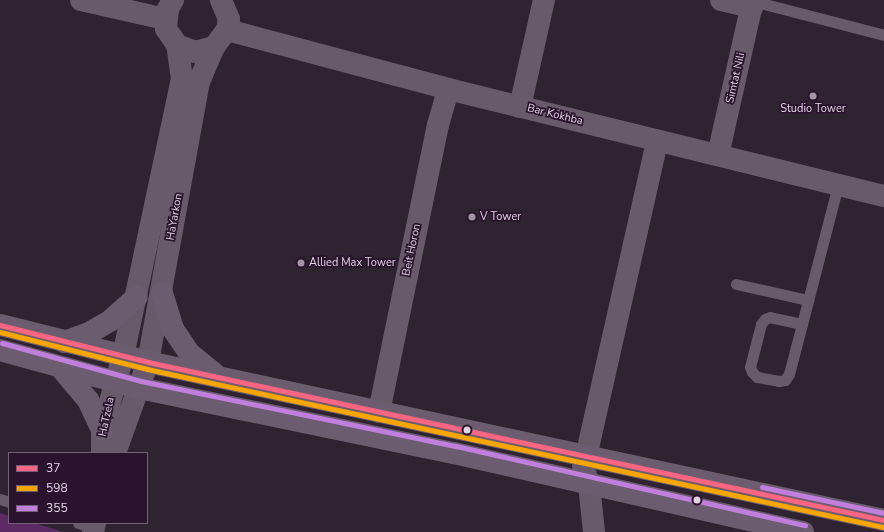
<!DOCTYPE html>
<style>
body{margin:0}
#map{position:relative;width:884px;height:532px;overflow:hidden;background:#2f2331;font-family:"Nunito Sans",sans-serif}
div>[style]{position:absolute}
.green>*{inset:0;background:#5c2b65}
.lane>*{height:11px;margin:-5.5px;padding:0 5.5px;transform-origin:5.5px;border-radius:5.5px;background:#685a6b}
.street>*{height:22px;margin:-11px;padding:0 11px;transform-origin:11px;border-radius:11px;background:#685a6b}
.secondary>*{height:22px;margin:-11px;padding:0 11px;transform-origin:11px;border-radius:11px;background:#6c5c6f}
.bus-1>*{height:5px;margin:-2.5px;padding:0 2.5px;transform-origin:2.5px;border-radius:2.5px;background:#fa6682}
.bus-2>*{height:5px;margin:-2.5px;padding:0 2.5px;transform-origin:2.5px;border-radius:2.5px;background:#f7a600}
.bus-3>*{height:5px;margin:-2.5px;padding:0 2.5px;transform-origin:2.5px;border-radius:2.5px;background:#c07fdc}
.dots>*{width:11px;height:11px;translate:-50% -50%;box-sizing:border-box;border:2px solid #29132d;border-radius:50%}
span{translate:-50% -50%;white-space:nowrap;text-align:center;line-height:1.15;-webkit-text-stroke:3.5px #29132d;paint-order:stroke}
.street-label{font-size:11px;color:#e2d3e4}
.poi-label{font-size:11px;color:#e2d3e4}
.left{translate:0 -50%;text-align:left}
.legend{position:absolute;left:8px;top:452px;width:140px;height:72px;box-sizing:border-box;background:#29132d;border:1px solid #736076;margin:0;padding:5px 7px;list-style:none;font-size:12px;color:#e2d3e4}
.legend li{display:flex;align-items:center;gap:8px;height:20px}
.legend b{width:20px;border:1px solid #736076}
</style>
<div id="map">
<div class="green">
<i style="clip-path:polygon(0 513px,9px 516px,9px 523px,34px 523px,64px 532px,0 532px)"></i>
</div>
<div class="lane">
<i style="left:753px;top:1px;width:135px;rotate:14.5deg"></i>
<i style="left:736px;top:284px;width:74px;rotate:12.5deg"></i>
<i style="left:802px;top:324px;width:33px;rotate:-168deg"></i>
<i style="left:770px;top:317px;width:5px;rotate:158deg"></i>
<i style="left:765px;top:319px;width:6px;rotate:129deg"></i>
<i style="left:761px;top:324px;width:44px;rotate:104.3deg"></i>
<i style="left:750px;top:367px;width:5px;rotate:68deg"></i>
<i style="left:752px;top:372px;width:7px;rotate:45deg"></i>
<i style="left:757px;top:377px;width:22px;rotate:10deg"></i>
<i style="left:779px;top:381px;width:6px;rotate:-9deg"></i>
<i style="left:785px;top:380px;width:7px;rotate:-56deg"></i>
<i style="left:789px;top:374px;width:52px;rotate:-75.4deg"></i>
<i style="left:802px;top:324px;width:144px;rotate:-75.5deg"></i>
<i style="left:0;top:499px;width:9px;rotate:18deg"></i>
<i style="left:78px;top:523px;width:17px;rotate:17deg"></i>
</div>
<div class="street">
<i style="left:81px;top:0;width:86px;rotate:12.7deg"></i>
<i style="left:173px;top:0;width:10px;rotate:119deg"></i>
<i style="left:168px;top:9px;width:20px;rotate:96deg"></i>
<i style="left:166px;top:29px;width:19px;rotate:55deg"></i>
<i style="left:177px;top:45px;width:19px;rotate:21deg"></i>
<i style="left:195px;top:52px;width:20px;rotate:-15deg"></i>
<i style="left:214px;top:47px;width:21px;rotate:-53deg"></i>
<i style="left:227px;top:30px;width:11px;rotate:-80deg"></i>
<i style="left:229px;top:19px;width:21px;rotate:-113deg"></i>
<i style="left:721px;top:0;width:32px;rotate:13deg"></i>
<i style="left:227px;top:30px;width:229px;rotate:14.9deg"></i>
<i style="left:448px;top:89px;width:449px;rotate:13.8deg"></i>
<i style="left:520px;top:107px;width:110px;rotate:-77.4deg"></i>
<i style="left:718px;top:155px;width:159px;rotate:-77.3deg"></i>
<i style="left:379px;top:412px;width:293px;rotate:-78.4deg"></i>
<i style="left:438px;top:125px;width:37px;rotate:-74deg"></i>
<i style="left:102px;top:453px;width:23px;rotate:-90deg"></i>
<i style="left:102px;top:430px;width:77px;rotate:-74.2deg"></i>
<i style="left:123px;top:356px;width:283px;rotate:-78deg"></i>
<i style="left:182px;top:79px;width:34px;rotate:-98deg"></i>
<i style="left:115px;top:453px;width:97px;rotate:-70.1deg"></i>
<i style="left:148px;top:362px;width:285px;rotate:-79.7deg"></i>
<i style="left:199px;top:82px;width:38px;rotate:-67deg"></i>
<i style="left:586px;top:457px;width:324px;rotate:-77.3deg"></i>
<i style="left:583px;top:466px;width:20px;rotate:72deg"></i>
<i style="left:589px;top:485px;width:47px;rotate:83.9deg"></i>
<i style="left:93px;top:532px;width:9px;rotate:-77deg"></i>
</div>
<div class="secondary">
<i style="left:162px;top:293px;width:38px;rotate:73deg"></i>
<i style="left:173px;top:329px;width:29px;rotate:56deg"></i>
<i style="left:189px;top:353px;width:33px;rotate:39deg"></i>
<i style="left:0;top:325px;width:153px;rotate:14deg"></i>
<i style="left:148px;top:362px;width:753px;rotate:12.12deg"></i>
<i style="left:64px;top:342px;width:27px;rotate:-20deg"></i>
<i style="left:89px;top:333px;width:24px;rotate:-30deg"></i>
<i style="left:110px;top:321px;width:36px;rotate:-42deg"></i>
<i style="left:0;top:350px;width:144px;rotate:15.3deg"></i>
<i style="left:139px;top:388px;width:322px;rotate:11.7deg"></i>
<i style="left:454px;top:453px;width:358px;rotate:12.8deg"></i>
<i style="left:60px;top:367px;width:43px;rotate:49.7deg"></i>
<i style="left:88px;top:400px;width:33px;rotate:65deg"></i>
</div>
<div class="bus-1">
<i style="left:0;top:325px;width:153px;rotate:14deg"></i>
<i style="left:148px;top:362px;width:753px;rotate:12.12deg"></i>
</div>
<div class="bus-2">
<i style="left:0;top:332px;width:152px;rotate:14.1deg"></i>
<i style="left:147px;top:369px;width:753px;rotate:12.12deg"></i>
</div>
<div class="bus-3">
<i style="left:2px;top:343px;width:144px;rotate:15.3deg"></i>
<i style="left:141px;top:381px;width:322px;rotate:11.7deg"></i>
<i style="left:456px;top:446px;width:358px;rotate:12.8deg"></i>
<i style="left:762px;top:487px;width:125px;rotate:12deg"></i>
</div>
<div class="dots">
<i style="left:813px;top:96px;background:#a395a5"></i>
<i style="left:472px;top:217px;background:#a395a5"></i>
<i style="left:301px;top:263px;background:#a395a5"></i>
<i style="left:467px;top:430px;background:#e2d3e4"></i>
<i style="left:697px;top:500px;background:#e2d3e4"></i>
</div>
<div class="street-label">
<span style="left:736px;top:78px;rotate:-77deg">Simtat Nili</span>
<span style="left:555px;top:115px;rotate:14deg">Bar Kokhba</span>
<span style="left:175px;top:217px;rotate:-80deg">HaYarkon</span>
<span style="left:412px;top:250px;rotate:-78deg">Beit Horon</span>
<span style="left:107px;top:417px;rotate:-78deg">HaTzela</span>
</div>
<div class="poi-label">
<span style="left:813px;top:109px">Studio Tower</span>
<span class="left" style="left:480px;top:217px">V Tower</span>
<span class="left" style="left:309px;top:263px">Allied Max Tower</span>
</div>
<ul class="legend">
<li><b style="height:5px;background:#fa6682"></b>37</li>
<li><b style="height:5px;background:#f7a600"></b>598</li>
<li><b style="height:5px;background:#c07fdc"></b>355</li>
</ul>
</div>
